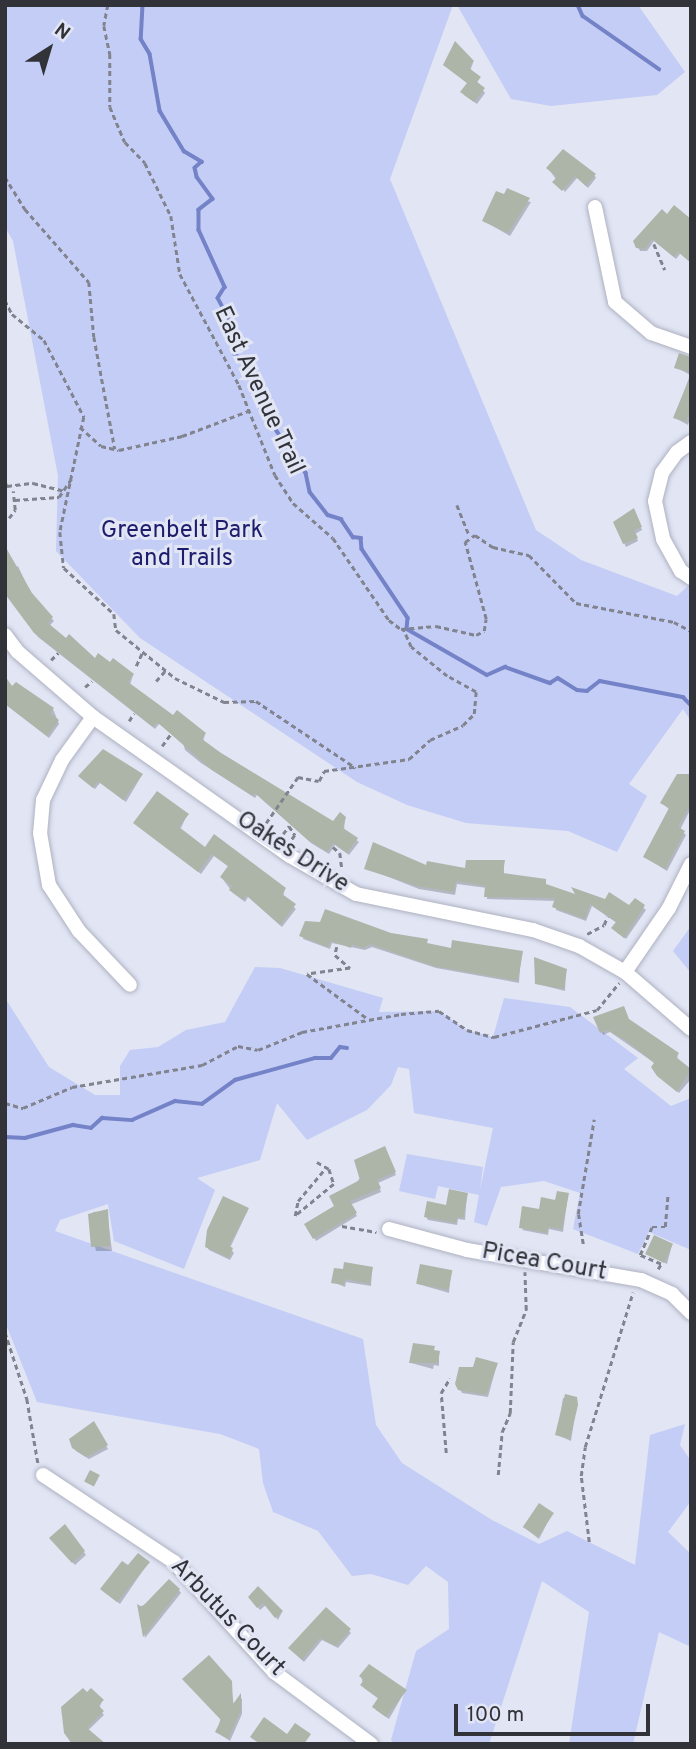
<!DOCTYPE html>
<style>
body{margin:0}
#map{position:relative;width:696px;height:1749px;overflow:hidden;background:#e1e5f4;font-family:Overpass,sans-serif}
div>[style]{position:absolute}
.green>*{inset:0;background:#c4cdf5}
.shadow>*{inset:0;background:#0003}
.stream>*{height:3.5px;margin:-1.75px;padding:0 1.75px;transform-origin:1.75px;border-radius:1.75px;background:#7482c7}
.building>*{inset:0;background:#adb5a8;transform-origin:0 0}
.path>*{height:2.5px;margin-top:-1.25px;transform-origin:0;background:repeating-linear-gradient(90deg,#81848e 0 5px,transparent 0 8.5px)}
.roads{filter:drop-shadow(0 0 2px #aeb1c0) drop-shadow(0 0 2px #aeb1c0)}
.street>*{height:14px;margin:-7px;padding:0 7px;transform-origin:7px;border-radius:7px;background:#fff}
span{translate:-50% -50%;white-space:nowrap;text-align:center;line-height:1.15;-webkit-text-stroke:6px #e1e5f4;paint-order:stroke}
.street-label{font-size:24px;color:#313339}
.park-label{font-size:24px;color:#1d1c6d}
.frame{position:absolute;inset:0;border:7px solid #313339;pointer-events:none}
.north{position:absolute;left:14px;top:14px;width:70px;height:70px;-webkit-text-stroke:5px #e1e5f4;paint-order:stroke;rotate:37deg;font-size:19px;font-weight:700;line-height:28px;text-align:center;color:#313339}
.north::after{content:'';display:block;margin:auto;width:24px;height:32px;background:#313339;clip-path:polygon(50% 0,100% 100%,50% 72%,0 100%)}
.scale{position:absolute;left:454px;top:1704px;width:196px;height:32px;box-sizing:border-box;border:4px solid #313339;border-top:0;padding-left:9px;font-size:21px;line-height:24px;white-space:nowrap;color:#313339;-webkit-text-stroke:5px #e1e5f4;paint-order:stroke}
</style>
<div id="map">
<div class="green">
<i style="clip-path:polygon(5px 5px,453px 5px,390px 179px,536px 530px,581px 560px,677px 596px,691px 583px,691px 721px,683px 709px,629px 784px,647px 796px,617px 852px,568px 831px,466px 823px,407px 805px,357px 782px,140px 638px,56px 551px,58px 476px,13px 241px,5px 227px)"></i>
<i style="clip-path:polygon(457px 5px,638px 5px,685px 72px,657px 95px,551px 106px,511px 99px)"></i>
<i style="clip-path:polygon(691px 926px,691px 973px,673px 951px)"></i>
<i style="clip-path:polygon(255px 967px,280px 968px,383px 998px,379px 1012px,439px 1011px,467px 1030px,493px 1037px,504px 998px,570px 1007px,638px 1058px,624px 1069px,671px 1106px,691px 1098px,691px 1250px,649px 1232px,638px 1254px,573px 1229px,580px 1193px,544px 1181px,501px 1187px,487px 1226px,474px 1222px,479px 1195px,438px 1186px,435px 1199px,399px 1191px,407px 1154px,483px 1167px,480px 1190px,493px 1128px,414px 1113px,409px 1069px,398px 1067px,391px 1085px,367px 1110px,307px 1140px,277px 1103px,260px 1160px,197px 1178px,215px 1190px,184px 1269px,114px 1241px,108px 1204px,60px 1220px,55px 1231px,363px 1339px,376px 1425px,402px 1463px,492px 1520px,539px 1544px,567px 1531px,635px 1565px,650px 1435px,685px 1424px,680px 1445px,691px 1461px,691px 1501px,668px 1532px,691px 1554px,691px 1647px,659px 1632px,633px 1744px,569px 1744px,589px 1612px,542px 1581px,489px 1744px,395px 1744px,391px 1740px,416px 1651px,449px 1629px,448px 1582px,426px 1566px,408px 1585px,371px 1574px,352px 1576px,318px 1531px,273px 1512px,263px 1483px,259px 1449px,220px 1434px,37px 1402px,5px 1322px,5px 998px,49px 1067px,95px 1095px,120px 1095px,120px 1066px,130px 1050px,158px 1047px,186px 1030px,225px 1022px)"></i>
</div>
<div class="shadow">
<i style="clip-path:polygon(473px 63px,470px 71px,485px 93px,477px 104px,464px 95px,468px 84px,445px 65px)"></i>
<i style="clip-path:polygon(548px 168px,595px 176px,596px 178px,588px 188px,577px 178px,565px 192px)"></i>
<i style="clip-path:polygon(505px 197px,531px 202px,510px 236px,484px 221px)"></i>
<i style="clip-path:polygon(667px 216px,680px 254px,676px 259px,654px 241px,647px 251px,640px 251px,638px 247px)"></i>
<i style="clip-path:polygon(691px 359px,691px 415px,688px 425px,675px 418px,690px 375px,676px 367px)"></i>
<i style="clip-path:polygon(634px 511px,642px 530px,635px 534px,638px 541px,626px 547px,615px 523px)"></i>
<i style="clip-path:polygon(18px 566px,32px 596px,54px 621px,49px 626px,95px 661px,133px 675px,130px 685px,173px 718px,205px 734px,203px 742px,334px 823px,345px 818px,344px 831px,359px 842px,349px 855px,335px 845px,329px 854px,311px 843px,257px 795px,255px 798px,201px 763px,185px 750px,182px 739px,159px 724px,155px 729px,38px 637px,13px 603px,14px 568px)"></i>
<i style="clip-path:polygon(12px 689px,53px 709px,59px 724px,49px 738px,5px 704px)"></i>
<i style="clip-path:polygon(142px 775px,126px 802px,100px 783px,95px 789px,82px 779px)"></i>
<i style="clip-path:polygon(691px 776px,691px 808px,680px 830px,686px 835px,667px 871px,645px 857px,670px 810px,662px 803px)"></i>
<i style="clip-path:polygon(187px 815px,180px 830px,205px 849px,285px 889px,283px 897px,296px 909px,282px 927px,248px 897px,245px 902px,233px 893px,222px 878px,229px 867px,214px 856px,201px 874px,135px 823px)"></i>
<i style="clip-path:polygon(504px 862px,504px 875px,545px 881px,547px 886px,578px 898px,629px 907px,635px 900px,646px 910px,626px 939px,613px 929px,617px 923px,592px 906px,586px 921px,556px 910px,556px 901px,487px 899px,487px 888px,457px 884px,455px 895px,419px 889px,366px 868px,466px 870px)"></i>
<i style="clip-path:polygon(307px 923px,422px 951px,521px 953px,519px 983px,436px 968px,372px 947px,365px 950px,332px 943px,330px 949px,303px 939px)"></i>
<i style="clip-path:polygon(566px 970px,565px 991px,537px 984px)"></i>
<i style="clip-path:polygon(596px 1018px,629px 1020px,678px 1054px,677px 1060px,691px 1071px,691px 1079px,679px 1093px,655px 1070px,656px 1064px,610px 1032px,603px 1035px)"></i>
<i style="clip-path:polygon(384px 1149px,396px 1175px,378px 1183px,381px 1192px,350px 1205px,357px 1216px,316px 1241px,307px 1225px,336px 1207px)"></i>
<i style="clip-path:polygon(467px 1194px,465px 1220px,458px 1219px,457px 1225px,428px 1220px,426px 1217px)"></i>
<i style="clip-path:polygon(568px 1195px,563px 1232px,549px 1229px,548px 1235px,522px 1230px,540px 1211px)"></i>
<i style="clip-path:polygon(248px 1210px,230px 1248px,234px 1253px,230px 1260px,209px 1250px,207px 1247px)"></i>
<i style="clip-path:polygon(107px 1211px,112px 1251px,96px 1251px,89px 1220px,93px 1212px)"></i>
<i style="clip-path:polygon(672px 1245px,667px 1264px,648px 1254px)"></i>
<i style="clip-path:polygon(372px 1269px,371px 1286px,346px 1282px,345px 1287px,333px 1282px)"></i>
<i style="clip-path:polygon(451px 1271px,449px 1293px,418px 1284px)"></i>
<i style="clip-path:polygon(439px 1353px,439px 1366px,434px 1365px,433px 1369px,411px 1363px)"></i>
<i style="clip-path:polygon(497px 1364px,488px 1397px,462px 1393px,457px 1384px)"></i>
<i style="clip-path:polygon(563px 1398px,577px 1402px,571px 1441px,557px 1435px)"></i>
<i style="clip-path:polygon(94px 1424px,108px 1449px,89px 1459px,76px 1451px,71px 1439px)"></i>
<i style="clip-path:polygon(552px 1514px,539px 1539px,524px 1527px)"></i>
<i style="clip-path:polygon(65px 1526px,86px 1555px,75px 1565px,53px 1541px)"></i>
<i style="clip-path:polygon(148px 1563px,120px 1604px,104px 1592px,102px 1589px)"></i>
<i style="clip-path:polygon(258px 1589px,282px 1612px,278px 1620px,266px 1605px,260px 1610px,252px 1600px)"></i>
<i style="clip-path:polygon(179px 1590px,181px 1593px,145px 1638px,139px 1607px)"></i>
<i style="clip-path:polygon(327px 1609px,351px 1633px,338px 1648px,322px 1640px,304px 1662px,290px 1648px)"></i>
<i style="clip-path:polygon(361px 1676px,405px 1691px,389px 1719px,376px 1710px,379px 1699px,364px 1688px)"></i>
<i style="clip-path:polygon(230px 1682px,234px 1706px,242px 1698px,242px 1714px,230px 1741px,217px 1732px)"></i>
<i style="clip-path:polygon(87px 1695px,102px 1701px,99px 1709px,104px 1715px,74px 1744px)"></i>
</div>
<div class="stream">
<i style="left:143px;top:5px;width:34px;rotate:93deg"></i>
<i style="left:141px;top:39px;width:17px;rotate:59deg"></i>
<i style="left:150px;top:54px;width:58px;rotate:80deg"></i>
<i style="left:160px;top:111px;width:47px;rotate:59deg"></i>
<i style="left:184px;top:151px;width:21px;rotate:31deg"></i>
<i style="left:202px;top:162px;width:9px;rotate:139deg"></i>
<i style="left:195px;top:168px;width:9px;rotate:77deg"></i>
<i style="left:197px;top:177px;width:27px;rotate:54deg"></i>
<i style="left:213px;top:199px;width:18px;rotate:142deg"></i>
<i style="left:199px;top:210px;width:20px;rotate:90deg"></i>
<i style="left:199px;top:230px;width:63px;rotate:65.5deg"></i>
<i style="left:225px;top:287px;width:13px;rotate:122deg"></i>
<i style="left:218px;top:298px;width:32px;rotate:62deg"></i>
<i style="left:233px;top:326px;width:28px;rotate:86deg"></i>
<i style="left:235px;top:354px;width:26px;rotate:39deg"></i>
<i style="left:255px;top:370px;width:38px;rotate:81deg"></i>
<i style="left:261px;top:408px;width:79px;rotate:55.3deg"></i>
<i style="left:306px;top:473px;width:19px;rotate:78deg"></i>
<i style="left:310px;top:492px;width:29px;rotate:52deg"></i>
<i style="left:328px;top:515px;width:14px;rotate:17deg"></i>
<i style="left:341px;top:519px;width:22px;rotate:56deg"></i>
<i style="left:353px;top:537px;width:8px;rotate:7deg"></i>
<i style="left:361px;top:538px;width:11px;rotate:85deg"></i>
<i style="left:362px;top:549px;width:83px;rotate:56.3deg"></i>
<i style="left:408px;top:618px;width:11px;rotate:95deg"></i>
<i style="left:407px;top:629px;width:92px;rotate:29.9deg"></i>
<i style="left:487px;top:675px;width:20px;rotate:-24deg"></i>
<i style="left:505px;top:667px;width:48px;rotate:19.6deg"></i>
<i style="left:550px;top:683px;width:9px;rotate:-32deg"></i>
<i style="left:558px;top:678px;width:22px;rotate:32deg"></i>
<i style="left:577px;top:690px;width:10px;rotate:6deg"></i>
<i style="left:587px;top:691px;width:16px;rotate:-38deg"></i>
<i style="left:600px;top:681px;width:85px;rotate:10.9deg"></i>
<i style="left:683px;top:697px;width:11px;rotate:45deg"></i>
<i style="left:578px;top:5px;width:12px;rotate:66deg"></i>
<i style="left:583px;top:16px;width:93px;rotate:34.9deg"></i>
<i style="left:5px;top:1137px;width:20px;rotate:3deg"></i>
<i style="left:25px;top:1138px;width:50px;rotate:-15.2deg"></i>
<i style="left:73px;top:1125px;width:18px;rotate:9deg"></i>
<i style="left:91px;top:1128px;width:15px;rotate:-42deg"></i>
<i style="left:102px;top:1118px;width:30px;rotate:4deg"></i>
<i style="left:132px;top:1120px;width:47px;rotate:-23.8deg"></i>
<i style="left:175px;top:1101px;width:27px;rotate:6deg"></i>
<i style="left:202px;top:1104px;width:41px;rotate:-36deg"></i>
<i style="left:235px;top:1080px;width:83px;rotate:-15.4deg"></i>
<i style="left:315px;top:1058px;width:16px"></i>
<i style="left:331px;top:1058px;width:14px;rotate:-51deg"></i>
<i style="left:340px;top:1047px;width:7px;rotate:8deg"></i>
</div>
<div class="building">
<i style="clip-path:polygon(455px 41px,474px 61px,469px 68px,481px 77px,477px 82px,485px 88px,474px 102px,460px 92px,467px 83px,443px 65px)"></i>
<i style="clip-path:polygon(563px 149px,596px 174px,586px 186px,575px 176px,562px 191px,552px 182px,557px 177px,546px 168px)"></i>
<i style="clip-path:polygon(507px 188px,530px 198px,508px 233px,482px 221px,496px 191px,504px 194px)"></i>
<i style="clip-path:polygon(674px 205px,691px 219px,691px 263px,678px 252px,674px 257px,652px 239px,645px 249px,636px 248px,633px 241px,662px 209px,667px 214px)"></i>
<i style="clip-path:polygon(679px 353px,691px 357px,691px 373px,674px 368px)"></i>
<i style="clip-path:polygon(689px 379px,691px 409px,686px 422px,673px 418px)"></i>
<i style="clip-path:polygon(634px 508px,642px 527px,634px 530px,638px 538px,623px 544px,613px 522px)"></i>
<i style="clip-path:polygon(5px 546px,32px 593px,53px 617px,48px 623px,66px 638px,69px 634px,95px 658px,98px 653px,110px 662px,113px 658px,134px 674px,128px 682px,173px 715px,177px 710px,206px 733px,202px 739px,221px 753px,333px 821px,340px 812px,346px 817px,343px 828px,358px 838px,347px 853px,333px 843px,327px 852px,308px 840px,255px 793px,253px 796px,212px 770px,157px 722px,153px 727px,34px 633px,5px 594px)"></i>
<i style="clip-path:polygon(5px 676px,12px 686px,16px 682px,54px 708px,50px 713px,59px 720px,47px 736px,5px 704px)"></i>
<i style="clip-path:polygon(103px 749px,143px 774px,123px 800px,98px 781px,93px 788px,78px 776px)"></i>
<i style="clip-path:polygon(677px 774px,691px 774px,691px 803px,678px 827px,685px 831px,665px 869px,643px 857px,669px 808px,660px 803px)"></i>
<i style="clip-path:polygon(157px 791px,189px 814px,179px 827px,205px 847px,214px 834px,286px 888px,282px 894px,296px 904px,280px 925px,246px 895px,243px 900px,229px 890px,232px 886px,220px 877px,228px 866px,212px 854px,198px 872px,133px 823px)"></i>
<i style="clip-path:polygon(373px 842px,426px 865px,427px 861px,465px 868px,466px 860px,505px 860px,503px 873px,546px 879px,546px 884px,575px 894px,571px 887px,605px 899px,609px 892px,629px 905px,635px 898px,645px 905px,624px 938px,611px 928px,616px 922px,590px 904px,585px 919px,552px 907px,555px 898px,484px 897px,485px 886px,456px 881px,454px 892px,417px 886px,364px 869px)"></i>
<i style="clip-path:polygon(325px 909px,391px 933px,428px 939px,427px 943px,451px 948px,452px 940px,523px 951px,518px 981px,433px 966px,370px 944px,363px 948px,352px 944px,351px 948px,331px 941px,328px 947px,299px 936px,305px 921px,320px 922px)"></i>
<i style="clip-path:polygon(534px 957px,567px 969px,564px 989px,535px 984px)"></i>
<i style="clip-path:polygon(624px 1006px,629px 1019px,679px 1053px,676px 1057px,691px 1069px,677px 1092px,657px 1076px,651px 1067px,654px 1063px,627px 1041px,607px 1030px,600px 1033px,593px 1017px)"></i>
<i style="clip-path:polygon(385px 1146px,396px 1172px,377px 1180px,381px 1188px,350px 1201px,357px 1213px,313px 1239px,304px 1224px,334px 1206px,329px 1196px,360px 1180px,354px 1160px)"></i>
<i style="clip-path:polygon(449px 1189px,468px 1193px,463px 1218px,457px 1217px,456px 1223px,424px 1217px,427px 1201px,446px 1205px)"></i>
<i style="clip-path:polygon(557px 1191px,569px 1193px,562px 1229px,548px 1227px,547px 1233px,519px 1228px,522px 1206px,539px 1209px,541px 1197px,555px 1200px)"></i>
<i style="clip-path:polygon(223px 1196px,249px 1208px,229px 1246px,233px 1248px,229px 1258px,205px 1247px,207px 1230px)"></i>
<i style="clip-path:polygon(108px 1209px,110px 1246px,91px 1247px,88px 1214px)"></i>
<i style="left:654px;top:1235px;width:21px;height:21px;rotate:25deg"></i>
<i style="clip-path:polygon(344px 1262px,373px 1267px,370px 1284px,345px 1279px,344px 1285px,331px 1283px,334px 1268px,343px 1269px)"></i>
<i style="left:420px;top:1264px;width:33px;height:20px;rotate:11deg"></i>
<i style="clip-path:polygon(413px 1343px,435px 1346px,434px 1350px,440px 1351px,438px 1363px,409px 1363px)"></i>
<i style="clip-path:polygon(476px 1357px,498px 1363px,486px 1395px,458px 1390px,455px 1384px,459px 1367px,473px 1367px)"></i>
<i style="clip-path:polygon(565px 1394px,577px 1397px,578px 1405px,570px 1439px,555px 1435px)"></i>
<i style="clip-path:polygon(94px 1421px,108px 1445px,86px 1457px,72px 1448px,69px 1439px)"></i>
<i style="left:90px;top:1470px;width:11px;height:13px;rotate:27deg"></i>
<i style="left:539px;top:1503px;width:18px;height:29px;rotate:34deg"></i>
<i style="clip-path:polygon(65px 1524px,85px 1551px,72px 1563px,49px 1538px)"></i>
<i style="clip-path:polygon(138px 1553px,150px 1562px,117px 1602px,100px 1589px,122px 1561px,128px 1565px)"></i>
<i style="clip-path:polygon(169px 1579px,180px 1589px,143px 1637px,137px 1604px,142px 1607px)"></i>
<i style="clip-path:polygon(258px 1586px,283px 1611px,275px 1618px,263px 1603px,257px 1608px,248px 1597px)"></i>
<i style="clip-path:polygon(326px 1607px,351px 1629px,336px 1646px,320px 1638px,302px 1660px,288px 1648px)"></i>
<i style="clip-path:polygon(209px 1655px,232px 1681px,233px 1704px,241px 1693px,241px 1710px,228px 1739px,215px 1732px,221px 1720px,182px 1679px)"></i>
<i style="clip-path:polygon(369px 1664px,407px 1690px,386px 1717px,372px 1707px,378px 1698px,360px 1685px,364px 1680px,359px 1676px)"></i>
<i style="clip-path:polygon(83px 1688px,87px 1692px,91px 1688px,104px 1700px,98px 1705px,104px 1711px,87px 1728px,106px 1744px,72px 1744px,64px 1733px,61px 1707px)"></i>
<i style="clip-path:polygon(264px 1717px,287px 1734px,295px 1723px,311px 1734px,304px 1744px,260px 1744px,250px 1737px)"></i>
</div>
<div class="path">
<i style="left:108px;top:5px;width:21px;rotate:101deg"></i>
<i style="left:104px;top:26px;width:29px;rotate:78deg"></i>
<i style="left:110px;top:54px;width:53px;rotate:90deg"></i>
<i style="left:110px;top:107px;width:38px;rotate:67deg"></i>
<i style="left:125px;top:142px;width:29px;rotate:46deg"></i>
<i style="left:145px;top:163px;width:59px;rotate:63.9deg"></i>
<i style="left:171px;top:216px;width:59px;rotate:81.2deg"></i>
<i style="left:180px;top:274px;width:126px;rotate:62deg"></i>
<i style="left:239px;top:385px;width:97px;rotate:68.2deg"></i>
<i style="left:275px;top:475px;width:33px;rotate:57deg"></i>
<i style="left:293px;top:503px;width:53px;rotate:41.2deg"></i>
<i style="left:333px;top:538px;width:99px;rotate:55.7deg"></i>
<i style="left:389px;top:620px;width:15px;rotate:37deg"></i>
<i style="left:401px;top:629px;width:35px;rotate:-5deg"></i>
<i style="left:436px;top:626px;width:41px;rotate:12.7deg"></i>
<i style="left:476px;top:635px;width:9px;rotate:-27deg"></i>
<i style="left:484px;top:631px;width:12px;rotate:-81deg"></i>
<i style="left:486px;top:619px;width:80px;rotate:-105.3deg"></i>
<i style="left:465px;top:542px;width:12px;rotate:-35deg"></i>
<i style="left:475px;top:535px;width:22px;rotate:34deg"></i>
<i style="left:493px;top:547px;width:37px;rotate:13deg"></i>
<i style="left:529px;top:555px;width:67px;rotate:45.6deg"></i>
<i style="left:576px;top:603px;width:100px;rotate:11deg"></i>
<i style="left:674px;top:622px;width:19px;rotate:28deg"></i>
<i style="left:5px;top:177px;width:38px;rotate:58deg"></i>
<i style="left:25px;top:209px;width:97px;rotate:48.8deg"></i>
<i style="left:89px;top:282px;width:55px;rotate:84.8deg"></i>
<i style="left:94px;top:337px;width:114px;rotate:79.4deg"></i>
<i style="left:654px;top:244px;width:28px;rotate:67deg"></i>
<i style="left:5px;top:300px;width:16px;rotate:63deg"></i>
<i style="left:12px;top:314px;width:41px;rotate:39.1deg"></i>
<i style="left:44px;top:340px;width:87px;rotate:62.5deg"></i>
<i style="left:84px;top:417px;width:117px;rotate:101.8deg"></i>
<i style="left:60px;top:532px;width:36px;rotate:84deg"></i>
<i style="left:64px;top:568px;width:68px;rotate:42.6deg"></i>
<i style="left:114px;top:614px;width:16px;rotate:83deg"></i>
<i style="left:116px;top:630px;width:76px;rotate:39.1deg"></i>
<i style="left:175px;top:678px;width:55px;rotate:26.1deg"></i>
<i style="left:224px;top:702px;width:32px;rotate:-2deg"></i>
<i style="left:256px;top:701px;width:120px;rotate:33.8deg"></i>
<i style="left:80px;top:427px;width:28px;rotate:42deg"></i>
<i style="left:101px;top:446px;width:18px;rotate:13deg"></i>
<i style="left:119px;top:450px;width:65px;rotate:-12.5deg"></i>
<i style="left:182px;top:436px;width:71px;rotate:-20.7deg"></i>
<i style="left:5px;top:481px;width:5px;rotate:68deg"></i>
<i style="left:7px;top:486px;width:26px;rotate:-7deg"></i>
<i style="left:33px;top:483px;width:32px;rotate:14deg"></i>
<i style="left:15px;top:500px;width:44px;rotate:-3.9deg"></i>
<i style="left:59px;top:497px;width:22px;rotate:-56deg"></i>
<i style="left:457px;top:505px;width:32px;rotate:68deg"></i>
<i style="left:9px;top:518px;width:10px;rotate:-53deg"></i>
<i style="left:15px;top:510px;width:19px;rotate:-96deg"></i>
<i style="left:51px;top:660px;width:10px;rotate:-45deg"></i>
<i style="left:136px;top:666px;width:14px;rotate:-65deg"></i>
<i style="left:156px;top:681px;width:13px;rotate:-48deg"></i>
<i style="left:85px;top:687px;width:9px;rotate:-41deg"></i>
<i style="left:129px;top:721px;width:9px;rotate:-58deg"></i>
<i style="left:162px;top:746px;width:17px;rotate:-54deg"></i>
<i style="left:266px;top:823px;width:56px;rotate:-55.2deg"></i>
<i style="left:298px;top:777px;width:21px;rotate:11deg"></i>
<i style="left:319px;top:781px;width:11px;rotate:-63deg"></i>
<i style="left:324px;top:771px;width:86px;rotate:-8deg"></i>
<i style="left:409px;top:759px;width:28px;rotate:-42deg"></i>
<i style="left:430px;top:740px;width:36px;rotate:-24deg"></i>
<i style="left:463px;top:725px;width:16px;rotate:-45deg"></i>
<i style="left:474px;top:714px;width:22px;rotate:-85deg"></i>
<i style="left:476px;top:692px;width:33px;rotate:-151deg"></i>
<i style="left:447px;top:676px;width:46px;rotate:-141.1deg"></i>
<i style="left:411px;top:647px;width:20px;rotate:-114deg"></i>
<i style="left:283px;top:834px;width:10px;rotate:-53deg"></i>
<i style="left:289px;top:826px;width:11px;rotate:56deg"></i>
<i style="left:295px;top:835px;width:7px;rotate:124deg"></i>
<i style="left:333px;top:847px;width:9px;rotate:41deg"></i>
<i style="left:340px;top:853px;width:16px;rotate:83deg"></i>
<i style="left:587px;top:934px;width:19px;rotate:-28deg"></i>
<i style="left:604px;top:925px;width:9px;rotate:-69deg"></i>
<i style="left:337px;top:947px;width:8px;rotate:104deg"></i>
<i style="left:335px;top:955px;width:20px;rotate:41deg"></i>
<i style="left:350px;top:968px;width:43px;rotate:172.1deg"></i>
<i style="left:307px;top:974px;width:76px;rotate:36.4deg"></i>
<i style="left:5px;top:1103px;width:19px;rotate:16deg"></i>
<i style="left:23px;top:1108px;width:53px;rotate:-23.2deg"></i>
<i style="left:72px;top:1087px;width:132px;rotate:-9.6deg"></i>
<i style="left:202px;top:1065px;width:41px;rotate:-27.8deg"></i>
<i style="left:238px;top:1046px;width:20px;rotate:11deg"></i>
<i style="left:258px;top:1050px;width:48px;rotate:-22.2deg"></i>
<i style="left:302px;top:1032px;width:101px;rotate:-10.3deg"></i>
<i style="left:401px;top:1014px;width:38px;rotate:-5deg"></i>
<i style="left:439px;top:1011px;width:34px;rotate:34deg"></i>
<i style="left:467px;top:1030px;width:28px;rotate:15deg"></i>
<i style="left:494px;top:1037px;width:106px;rotate:-14.7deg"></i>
<i style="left:597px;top:1010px;width:35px;rotate:-51deg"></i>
<i style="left:317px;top:1162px;width:14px;rotate:30deg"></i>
<i style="left:329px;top:1169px;width:16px;rotate:72deg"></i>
<i style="left:334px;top:1184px;width:50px;rotate:140.6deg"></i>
<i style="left:295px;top:1216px;width:15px;rotate:-79deg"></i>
<i style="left:298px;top:1201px;width:40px;rotate:-50deg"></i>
<i style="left:342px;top:1226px;width:35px;rotate:10deg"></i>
<i style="left:583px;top:1244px;width:30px;rotate:-99deg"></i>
<i style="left:578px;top:1214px;width:96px;rotate:-80.4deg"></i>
<i style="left:658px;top:1269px;width:6px;rotate:-59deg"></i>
<i style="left:661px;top:1264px;width:23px;rotate:-157deg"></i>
<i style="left:640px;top:1255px;width:30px;rotate:-67deg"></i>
<i style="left:652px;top:1227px;width:13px"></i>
<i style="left:665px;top:1227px;width:33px;rotate:-85deg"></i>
<i style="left:5px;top:1332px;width:71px;rotate:71.8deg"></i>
<i style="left:27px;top:1399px;width:65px;rotate:80.2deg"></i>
<i style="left:446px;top:1453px;width:60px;rotate:-94.8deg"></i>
<i style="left:441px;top:1393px;width:17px;rotate:-59deg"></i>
<i style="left:498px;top:1475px;width:43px;rotate:-84.7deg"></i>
<i style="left:502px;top:1432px;width:21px;rotate:-67deg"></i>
<i style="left:510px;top:1413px;width:71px;rotate:-87.6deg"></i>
<i style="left:513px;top:1342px;width:35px;rotate:-68deg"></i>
<i style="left:526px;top:1310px;width:38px;rotate:-92deg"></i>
<i style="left:589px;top:1542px;width:66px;rotate:-96.9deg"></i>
<i style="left:581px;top:1476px;width:29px;rotate:-82deg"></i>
<i style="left:585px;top:1447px;width:162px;rotate:-72.8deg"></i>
</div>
<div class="roads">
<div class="street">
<i style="left:595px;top:207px;width:97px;rotate:78.1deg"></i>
<i style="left:615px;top:302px;width:48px;rotate:40.7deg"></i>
<i style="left:651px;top:333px;width:42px;rotate:19.3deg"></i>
<i style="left:691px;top:442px;width:17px;rotate:144deg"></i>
<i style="left:677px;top:452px;width:26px;rotate:126deg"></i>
<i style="left:662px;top:473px;width:29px;rotate:104deg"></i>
<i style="left:655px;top:501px;width:39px;rotate:78deg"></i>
<i style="left:663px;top:539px;width:37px;rotate:61deg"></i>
<i style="left:681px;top:571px;width:12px;rotate:35deg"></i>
<i style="left:5px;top:635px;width:21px;rotate:53deg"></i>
<i style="left:18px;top:652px;width:99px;rotate:40.9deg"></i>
<i style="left:93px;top:717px;width:241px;rotate:35.2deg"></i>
<i style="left:290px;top:856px;width:76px;rotate:29.9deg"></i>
<i style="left:356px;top:894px;width:181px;rotate:11.5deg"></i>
<i style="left:533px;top:930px;width:49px;rotate:19.2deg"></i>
<i style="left:579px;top:946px;width:53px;rotate:29.5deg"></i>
<i style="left:625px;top:972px;width:87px;rotate:40.8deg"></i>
<i style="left:93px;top:717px;width:53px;rotate:125.8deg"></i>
<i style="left:62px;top:760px;width:44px;rotate:115.4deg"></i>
<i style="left:43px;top:800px;width:33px;rotate:95deg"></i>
<i style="left:40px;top:833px;width:53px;rotate:80.2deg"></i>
<i style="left:49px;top:885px;width:55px;rotate:56.9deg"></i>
<i style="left:79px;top:931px;width:74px;rotate:46.6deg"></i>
<i style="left:625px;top:972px;width:78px;rotate:-55.5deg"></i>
<i style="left:669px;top:908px;width:49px;rotate:-63.4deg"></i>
<i style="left:389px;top:1229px;width:81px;rotate:15.1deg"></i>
<i style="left:467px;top:1250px;width:177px;rotate:9.8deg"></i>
<i style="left:641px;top:1280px;width:34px;rotate:24deg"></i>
<i style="left:672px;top:1294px;width:27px;rotate:45deg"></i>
<i style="left:43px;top:1475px;width:157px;rotate:33.6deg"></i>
<i style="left:174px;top:1562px;width:149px;rotate:47.7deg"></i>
<i style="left:274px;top:1672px;width:121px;rotate:36.6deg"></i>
</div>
</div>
<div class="street-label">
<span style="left:258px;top:391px;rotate:65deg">East Avenue Trail</span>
<span style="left:292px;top:853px;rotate:33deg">Oakes Drive</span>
<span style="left:544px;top:1263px;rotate:10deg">Picea Court</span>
<span style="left:227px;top:1618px;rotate:46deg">Arbutus Court</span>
</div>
<div class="park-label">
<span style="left:182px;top:546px">Greenbelt Park<br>and Trails</span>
</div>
<div class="frame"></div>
<div class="north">N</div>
<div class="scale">100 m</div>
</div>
